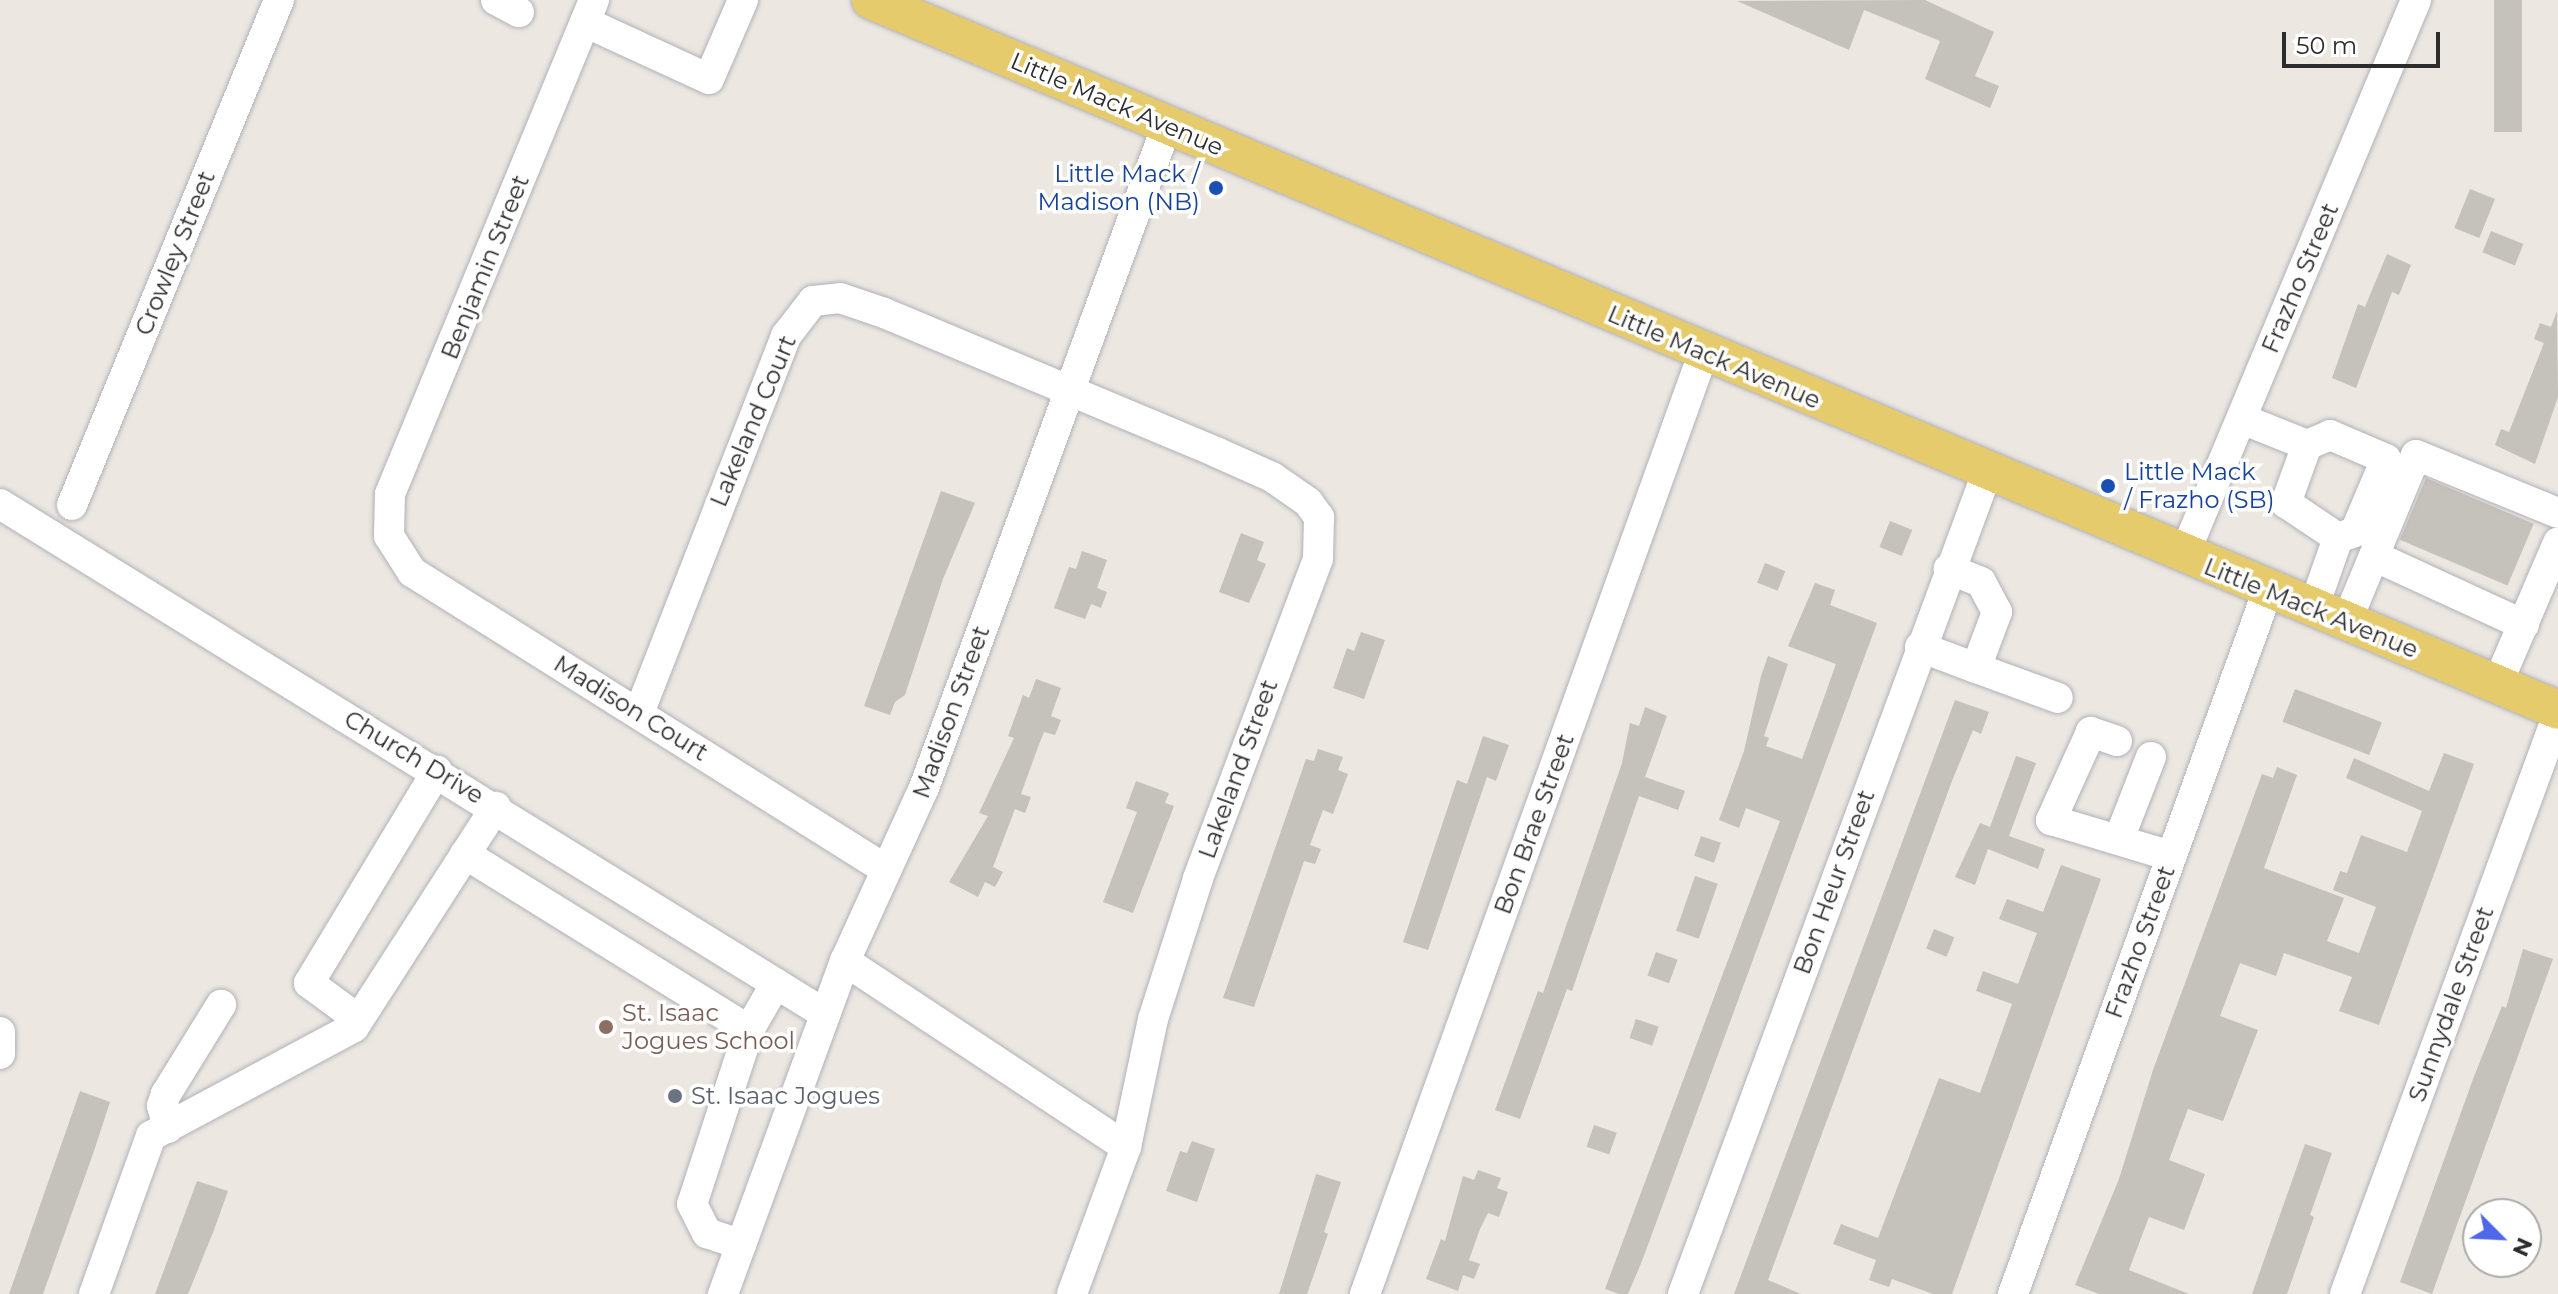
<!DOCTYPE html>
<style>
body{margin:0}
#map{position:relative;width:2558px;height:1294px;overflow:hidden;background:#ece7e0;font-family:Montserrat,sans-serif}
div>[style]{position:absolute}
.building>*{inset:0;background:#c5c1bb;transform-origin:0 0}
.roads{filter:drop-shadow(0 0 2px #b0b1bb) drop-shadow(0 0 2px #b0b1bb)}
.minor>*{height:30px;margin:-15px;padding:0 15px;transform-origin:15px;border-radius:15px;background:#fff}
.major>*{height:38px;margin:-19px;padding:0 19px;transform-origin:19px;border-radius:19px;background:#e5cb6c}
.dots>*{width:22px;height:22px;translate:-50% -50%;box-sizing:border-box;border:4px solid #fff;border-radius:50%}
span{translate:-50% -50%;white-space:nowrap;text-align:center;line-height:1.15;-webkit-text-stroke:7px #fff;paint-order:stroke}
.street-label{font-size:24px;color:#2c2c2c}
.transit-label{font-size:24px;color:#164399}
.right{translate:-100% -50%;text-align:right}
.left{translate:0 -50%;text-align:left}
.education-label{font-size:24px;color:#785e54}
.worship-label{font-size:24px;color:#5b616d}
.north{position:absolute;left:2462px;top:1198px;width:80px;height:80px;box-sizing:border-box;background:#fff;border:2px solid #ababab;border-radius:50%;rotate:114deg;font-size:22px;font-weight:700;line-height:32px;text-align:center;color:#2c2c2c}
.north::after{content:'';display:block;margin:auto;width:28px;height:36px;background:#4f68ea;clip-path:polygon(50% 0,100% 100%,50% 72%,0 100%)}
.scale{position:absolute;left:2282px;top:32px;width:158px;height:36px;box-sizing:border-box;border:4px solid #2c2c2c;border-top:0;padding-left:10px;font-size:24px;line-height:28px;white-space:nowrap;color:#2c2c2c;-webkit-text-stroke:6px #fff;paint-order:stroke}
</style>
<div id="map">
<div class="building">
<i style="clip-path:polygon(1925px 0,1994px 32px,1975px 76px,1999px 86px,1990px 108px,1925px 79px,1940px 41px,1864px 10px,1849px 50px,1737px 1px)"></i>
<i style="left:2494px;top:0;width:28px;height:132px"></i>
<i style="left:2470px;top:189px;width:27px;height:42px;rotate:22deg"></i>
<i style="left:2491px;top:231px;width:35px;height:23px;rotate:22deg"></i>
<i style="clip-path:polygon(2387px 254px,2411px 265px,2399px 295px,2392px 292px,2356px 388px,2332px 378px,2358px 304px,2365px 307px)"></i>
<i style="clip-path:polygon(2557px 311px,2558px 397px,2535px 464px,2495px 445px,2501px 429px,2509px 432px,2544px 343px,2534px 339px,2540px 323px,2551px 327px)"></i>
<i style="left:2426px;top:478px;width:117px;height:67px;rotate:23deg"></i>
<i style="clip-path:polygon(941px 491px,975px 503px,943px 579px,905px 695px,895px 702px,890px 715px,864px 706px)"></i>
<i style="left:1890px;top:521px;width:24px;height:28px;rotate:22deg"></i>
<i style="clip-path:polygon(1241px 533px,1264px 542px,1257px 560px,1266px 564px,1249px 603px,1219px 592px)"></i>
<i style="clip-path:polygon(1082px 551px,1107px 560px,1097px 588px,1107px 592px,1101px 608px,1091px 604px,1085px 619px,1054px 608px,1069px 567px,1076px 569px)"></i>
<i style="left:1765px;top:563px;width:22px;height:21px;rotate:22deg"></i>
<i style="clip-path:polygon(1815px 583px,1835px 590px,1830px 605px,1877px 623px,1642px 1261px,1628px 1294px,1619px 1294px,1605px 1289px,1780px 821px,1746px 808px,1739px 828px,1719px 820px,1744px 751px,1761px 676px,1768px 656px,1788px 664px,1764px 736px,1769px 738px,1766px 746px,1802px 759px,1836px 664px,1788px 646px)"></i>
<i style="clip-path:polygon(1361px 632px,1385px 640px,1364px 699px,1333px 688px,1347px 648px,1354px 651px)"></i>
<i style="clip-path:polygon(1036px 679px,1061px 688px,1051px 716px,1061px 720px,1055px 735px,1044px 732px,1038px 747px,1021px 794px,1031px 797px,1025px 813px,1015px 809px,993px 867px,1003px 872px,995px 887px,985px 882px,978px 897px,949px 882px,988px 816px,979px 813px,1014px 738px,1008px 736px,1023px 695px,1029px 698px)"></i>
<i style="left:2295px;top:689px;width:93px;height:35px;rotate:21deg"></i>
<i style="clip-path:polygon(1955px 700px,1989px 712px,1981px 734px,1973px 730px,1952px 781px,1768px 1280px,1801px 1294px,1734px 1294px)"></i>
<i style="clip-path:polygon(1645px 707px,1667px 716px,1645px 777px,1685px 791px,1678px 810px,1639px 796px,1572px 991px,1567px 989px,1520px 1119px,1495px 1110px,1538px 991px,1543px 993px,1622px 763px,1630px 723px,1639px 726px)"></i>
<i style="clip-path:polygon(1483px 736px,1509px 745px,1496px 781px,1487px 777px,1428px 950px,1403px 942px,1457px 780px,1467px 784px)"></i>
<i style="clip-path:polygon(1318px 749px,1343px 757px,1338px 770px,1348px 774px,1333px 814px,1323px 810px,1310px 845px,1321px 849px,1315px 864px,1304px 861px,1254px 1007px,1223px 998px,1306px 759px,1314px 761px)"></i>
<i style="clip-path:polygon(2444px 753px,2474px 764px,2379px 1025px,2339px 1011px,2352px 977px,2284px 953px,2276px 976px,2240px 963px,2220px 1016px,2258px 1030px,2223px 1121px,2188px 1109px,2169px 1160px,2205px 1174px,2184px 1230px,2149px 1217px,2129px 1270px,2189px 1294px,2099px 1294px,2075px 1285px,2119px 1179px,2153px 1070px,2262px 774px,2273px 778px,2277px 767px,2297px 775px,2264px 868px,2344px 898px,2327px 941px,2359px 953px,2376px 907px,2333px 890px,2340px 871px,2347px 873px,2361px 835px,2407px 852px,2422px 811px,2346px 778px,2354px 758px,2429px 791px)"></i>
<i style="clip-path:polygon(2016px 756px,2036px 763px,2009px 836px,2045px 849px,2038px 869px,1988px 849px,1975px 885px,1955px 877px,1980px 823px,1990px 827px)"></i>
<i style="clip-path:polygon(1136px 781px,1169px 793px,1165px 803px,1174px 806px,1133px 913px,1103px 902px,1137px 812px,1126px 808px)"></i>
<i style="left:1701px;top:836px;width:21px;height:21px;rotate:19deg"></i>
<i style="clip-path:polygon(2061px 865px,2101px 879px,1952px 1294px,1933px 1294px,1892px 1279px,1889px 1287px,1869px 1280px,1876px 1260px,1833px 1244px,1841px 1224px,1878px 1238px,1939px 1078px,1980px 1093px,2012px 1004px,1976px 991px,1983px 971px,2018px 984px,2037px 933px,1999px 919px,2007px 899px,2043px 912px)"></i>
<i style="left:1695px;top:876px;width:24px;height:58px;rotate:19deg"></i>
<i style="left:1934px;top:929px;width:22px;height:21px;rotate:22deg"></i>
<i style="clip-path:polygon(2523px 949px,2553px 959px,2432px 1294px,2400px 1282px,2473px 1079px,2502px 1006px,2506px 1008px)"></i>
<i style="left:1656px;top:952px;width:23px;height:25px;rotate:20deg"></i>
<i style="left:1636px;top:1019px;width:24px;height:20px;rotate:19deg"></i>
<i style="clip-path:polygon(80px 1091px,110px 1102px,94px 1151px,43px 1294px,9px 1294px)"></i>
<i style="left:1594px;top:1125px;width:24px;height:23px;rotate:19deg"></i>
<i style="clip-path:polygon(1192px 1141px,1215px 1149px,1197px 1202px,1166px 1191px,1180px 1151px,1187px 1153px)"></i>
<i style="clip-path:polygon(2305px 1144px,2332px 1153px,2310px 1215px,2314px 1217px,2287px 1294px,2252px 1294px)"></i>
<i style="clip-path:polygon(1478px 1170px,1501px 1178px,1497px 1188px,1508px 1192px,1499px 1217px,1488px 1213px,1480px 1229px,1469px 1260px,1480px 1264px,1474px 1279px,1463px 1275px,1458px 1291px,1426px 1279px,1441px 1239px,1445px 1241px,1463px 1176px,1474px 1180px)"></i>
<i style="clip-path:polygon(1316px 1174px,1341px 1182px,1324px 1232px,1328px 1234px,1307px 1294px,1279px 1294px)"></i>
<i style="clip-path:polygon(197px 1181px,228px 1191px,214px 1230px,188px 1294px,155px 1294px)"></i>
</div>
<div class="roads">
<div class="minor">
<i style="left:496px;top:0;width:26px;rotate:28deg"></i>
<i style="left:594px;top:0;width:534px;rotate:112.44deg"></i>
<i style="left:390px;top:494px;width:42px;rotate:91.4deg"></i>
<i style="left:389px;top:536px;width:43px;rotate:57.4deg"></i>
<i style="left:412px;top:572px;width:559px;rotate:32.12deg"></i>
<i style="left:585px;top:22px;width:136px;rotate:24.7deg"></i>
<i style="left:709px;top:79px;width:86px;rotate:-66.7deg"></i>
<i style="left:2242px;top:419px;width:70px;rotate:21.8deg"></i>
<i style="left:2307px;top:445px;width:62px;rotate:109.9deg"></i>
<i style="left:2286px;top:503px;width:63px;rotate:33.9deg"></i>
<i style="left:2338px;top:538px;width:75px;rotate:109.4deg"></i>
<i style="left:2307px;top:445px;width:25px;rotate:-23deg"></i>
<i style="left:2330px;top:435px;width:61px;rotate:23.2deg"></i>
<i style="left:2386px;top:459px;width:79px;rotate:113deg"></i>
<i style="left:2355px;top:532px;width:18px;rotate:161deg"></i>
<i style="left:0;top:504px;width:970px;rotate:31.72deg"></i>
<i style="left:72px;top:505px;width:546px;rotate:-67.71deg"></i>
<i style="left:2184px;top:555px;width:602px;rotate:-67.31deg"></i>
<i style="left:2374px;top:556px;width:165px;rotate:24.7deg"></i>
<i style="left:2346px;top:623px;width:182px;rotate:-67.4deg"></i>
<i style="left:2416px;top:455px;width:153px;rotate:22.2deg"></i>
<i style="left:1920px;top:647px;width:60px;rotate:20.6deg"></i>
<i style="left:1976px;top:668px;width:60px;rotate:-69.4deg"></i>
<i style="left:1997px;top:612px;width:34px;rotate:-118deg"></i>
<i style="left:1981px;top:582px;width:35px;rotate:-158deg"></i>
<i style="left:1976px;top:668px;width:87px;rotate:20.1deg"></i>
<i style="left:2497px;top:685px;width:155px;rotate:-66.8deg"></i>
<i style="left:639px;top:713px;width:405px;rotate:-68.7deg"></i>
<i style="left:786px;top:336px;width:44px;rotate:-52.4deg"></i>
<i style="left:813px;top:301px;width:27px;rotate:-6deg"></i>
<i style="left:840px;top:298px;width:46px;rotate:18.8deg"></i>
<i style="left:884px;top:313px;width:360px;rotate:22.7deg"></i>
<i style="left:1216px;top:452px;width:61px;rotate:24.1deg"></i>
<i style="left:1272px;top:477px;width:44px;rotate:34.8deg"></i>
<i style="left:1308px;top:502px;width:19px;rotate:54deg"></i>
<i style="left:1319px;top:517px;width:42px;rotate:91.4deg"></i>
<i style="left:1318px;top:559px;width:342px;rotate:110.6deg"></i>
<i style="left:1198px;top:879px;width:147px;rotate:107.8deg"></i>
<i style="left:1153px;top:1019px;width:131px;rotate:101.9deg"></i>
<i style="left:1126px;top:1147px;width:157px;rotate:110.2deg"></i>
<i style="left:2117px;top:741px;width:28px;rotate:-161deg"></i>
<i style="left:2091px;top:732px;width:97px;rotate:114.4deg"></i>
<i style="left:2051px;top:820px;width:125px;rotate:16.7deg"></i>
<i style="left:2119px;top:839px;width:88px;rotate:-68.7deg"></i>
<i style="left:465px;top:854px;width:334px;rotate:31.8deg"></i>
<i style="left:749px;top:1030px;width:183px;rotate:108.1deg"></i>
<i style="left:692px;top:1204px;width:33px;rotate:63deg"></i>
<i style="left:707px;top:1233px;width:36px;rotate:19deg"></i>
<i style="left:845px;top:961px;width:337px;rotate:33.5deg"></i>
<i style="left:358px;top:1019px;width:61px;rotate:-143.7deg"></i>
<i style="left:309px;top:983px;width:248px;rotate:-58.9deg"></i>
<i style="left:749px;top:1030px;width:54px;rotate:-60.1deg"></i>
<i style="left:0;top:1032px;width:22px;rotate:90deg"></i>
<i style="left:168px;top:1128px;width:23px;rotate:-105deg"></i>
<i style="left:162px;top:1106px;width:13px;rotate:-72deg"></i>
<i style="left:166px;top:1094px;width:105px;rotate:-58.3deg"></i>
<i style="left:94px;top:1294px;width:168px;rotate:-70.2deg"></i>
<i style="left:151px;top:1136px;width:230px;rotate:-28.2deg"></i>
<i style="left:354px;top:1027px;width:262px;rotate:-57.2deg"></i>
<i style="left:723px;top:1294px;width:355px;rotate:-69.9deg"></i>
<i style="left:845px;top:961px;width:190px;rotate:-65.5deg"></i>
<i style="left:924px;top:788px;width:706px;rotate:-69.87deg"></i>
<i style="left:1365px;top:1294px;width:999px;rotate:-70.22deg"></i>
<i style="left:1683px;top:1294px;width:879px;rotate:-69.69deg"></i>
<i style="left:2013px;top:1294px;width:749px;rotate:-70.09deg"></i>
<i style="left:2345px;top:1294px;width:618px;rotate:-69.83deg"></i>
</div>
<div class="major">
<i style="left:871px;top:0;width:1830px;rotate:22.82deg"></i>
</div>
</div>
<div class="dots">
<i style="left:1216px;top:188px;background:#1a4fb4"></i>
<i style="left:2108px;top:486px;background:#1a4fb4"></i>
<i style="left:606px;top:1027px;background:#8d6e63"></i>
<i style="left:675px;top:1096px;background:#6b7280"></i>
</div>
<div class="street-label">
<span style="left:1117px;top:104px;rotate:23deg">Little Mack Avenue</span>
<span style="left:175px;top:253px;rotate:-68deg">Crowley Street</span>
<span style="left:485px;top:267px;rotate:-68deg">Benjamin Street</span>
<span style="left:2300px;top:278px;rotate:-67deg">Frazho Street</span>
<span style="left:1714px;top:357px;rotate:23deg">Little Mack Avenue</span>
<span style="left:753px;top:421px;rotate:-67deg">Lakeland Court</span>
<span style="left:2311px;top:608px;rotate:22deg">Little Mack Avenue</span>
<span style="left:631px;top:708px;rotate:32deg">Madison Court</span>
<span style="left:951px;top:712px;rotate:-70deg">Madison Street</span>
<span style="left:414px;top:757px;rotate:31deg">Church Drive</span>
<span style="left:1238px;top:769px;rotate:-70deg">Lakeland Street</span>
<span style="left:1534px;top:824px;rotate:-70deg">Bon Brae Street</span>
<span style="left:1834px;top:882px;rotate:-70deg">Bon Heur Street</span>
<span style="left:2140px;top:942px;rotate:-70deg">Frazho Street</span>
<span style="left:2451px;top:1004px;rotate:-70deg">Sunnydale Street</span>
</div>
<div class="transit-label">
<span class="right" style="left:1200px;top:188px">Little Mack /<br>Madison (NB)</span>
<span class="left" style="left:2124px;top:486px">Little Mack<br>/ Frazho (SB)</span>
</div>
<div class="education-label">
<span class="left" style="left:622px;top:1027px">St. Isaac<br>Jogues School</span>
</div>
<div class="worship-label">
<span class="left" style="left:691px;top:1096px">St. Isaac Jogues</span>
</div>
<div class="north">N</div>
<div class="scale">50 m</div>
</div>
